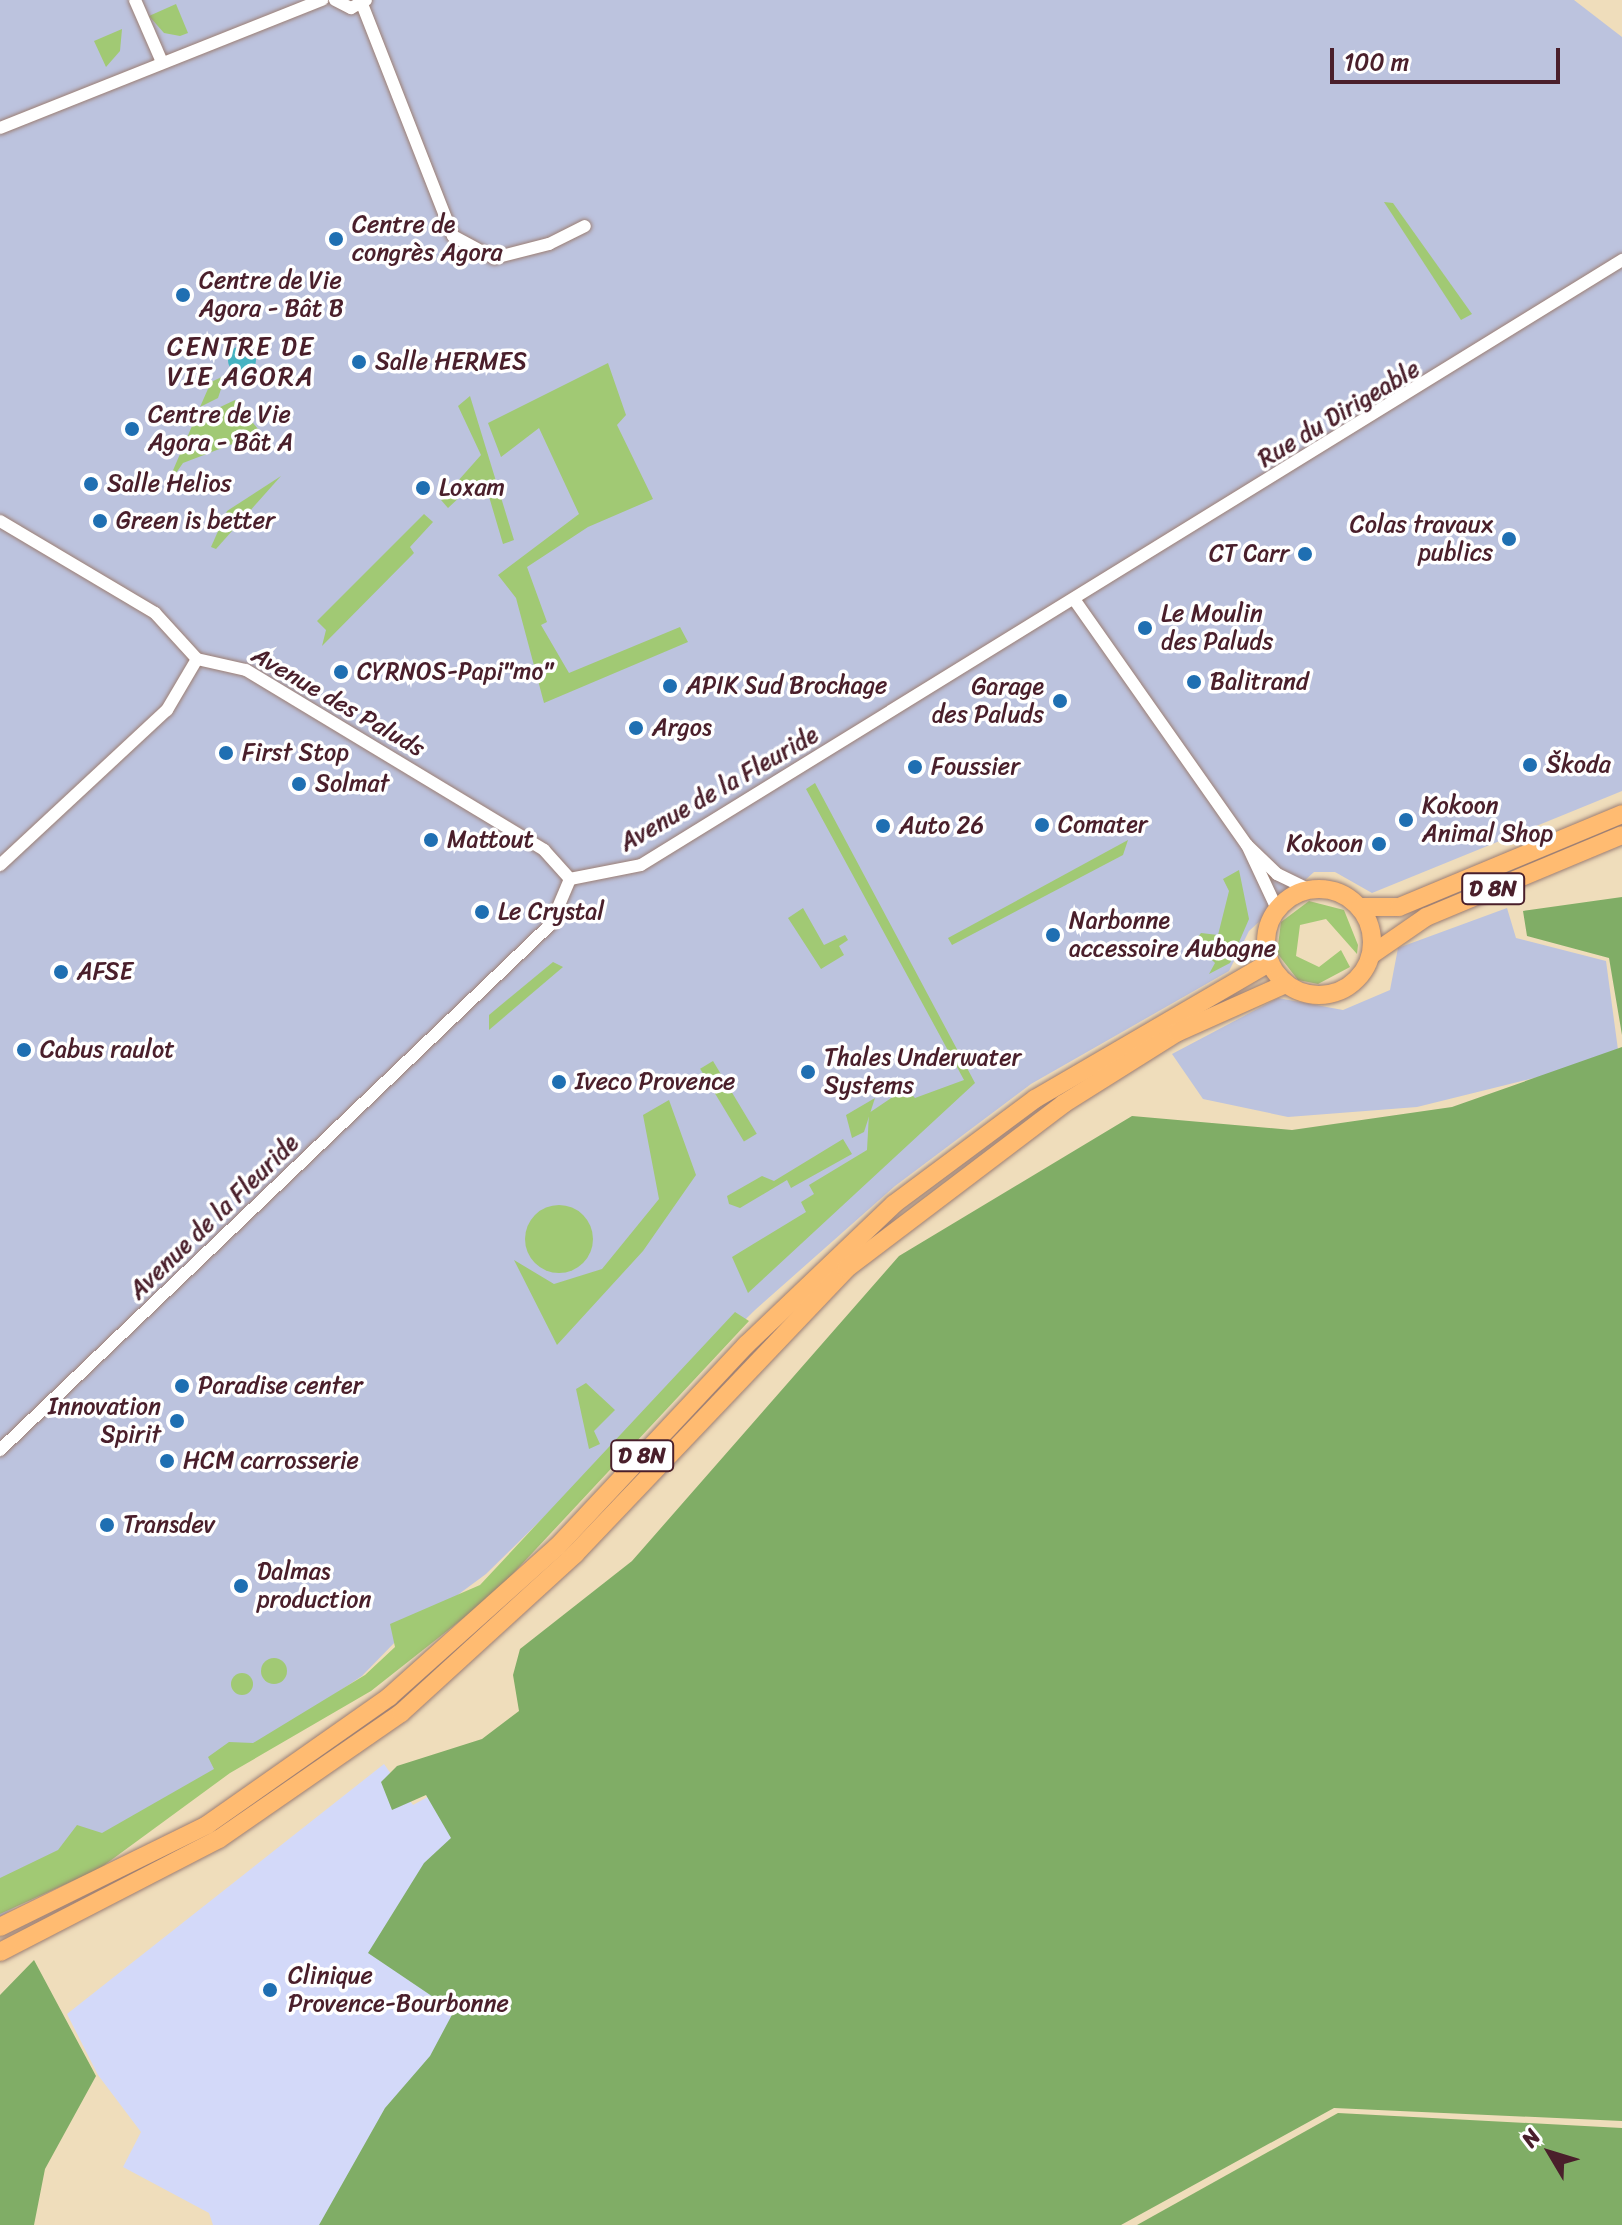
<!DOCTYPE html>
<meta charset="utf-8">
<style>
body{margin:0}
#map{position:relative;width:1622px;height:2225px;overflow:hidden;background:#efddbb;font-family:Sriracha,sans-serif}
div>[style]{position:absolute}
.built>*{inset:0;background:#d3d9f9}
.industrial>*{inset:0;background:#bcc3de}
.green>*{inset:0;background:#a1c974;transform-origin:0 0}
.round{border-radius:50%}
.forest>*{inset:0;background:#80ad66}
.water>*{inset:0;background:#46b3c2}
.roads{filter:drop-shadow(0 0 2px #9c7e73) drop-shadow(0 0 2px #9c7e73)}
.minor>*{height:12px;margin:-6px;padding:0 6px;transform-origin:6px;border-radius:6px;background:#fff}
.primary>*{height:18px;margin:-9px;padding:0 9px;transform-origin:9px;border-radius:9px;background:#ffbb71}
.primary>.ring{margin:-9px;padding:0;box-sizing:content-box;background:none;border:18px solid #ffbb71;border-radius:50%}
.dots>*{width:22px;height:22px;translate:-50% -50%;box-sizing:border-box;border:4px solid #fff;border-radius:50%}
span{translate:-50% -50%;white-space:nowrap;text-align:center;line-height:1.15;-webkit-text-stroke:7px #fff;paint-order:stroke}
.shield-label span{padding:2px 6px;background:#fff;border:2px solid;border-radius:6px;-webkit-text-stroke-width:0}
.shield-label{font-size:22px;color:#4a1f2b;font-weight:700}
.poi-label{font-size:24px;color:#4a1f2b}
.left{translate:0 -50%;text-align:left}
.right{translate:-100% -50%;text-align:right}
.street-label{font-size:24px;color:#4a1f2b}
.neighbourhood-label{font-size:26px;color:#4a1f2b;letter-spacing:2px}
.north{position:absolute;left:1510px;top:2113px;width:80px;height:80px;-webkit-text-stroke:6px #fff;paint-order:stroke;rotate:308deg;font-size:22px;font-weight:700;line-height:32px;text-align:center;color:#4a1f2b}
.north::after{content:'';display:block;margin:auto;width:28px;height:36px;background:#4a1f2b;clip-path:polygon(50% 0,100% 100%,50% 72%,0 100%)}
.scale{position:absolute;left:1330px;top:48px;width:230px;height:36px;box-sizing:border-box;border:4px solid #4a1f2b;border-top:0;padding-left:10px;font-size:24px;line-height:28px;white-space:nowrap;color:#4a1f2b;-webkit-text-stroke:6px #fff;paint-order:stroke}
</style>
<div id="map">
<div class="built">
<i style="clip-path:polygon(384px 1764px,413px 1805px,442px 1789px,484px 2011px,371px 2225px,213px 2225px,209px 2213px,123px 2167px,141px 2132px,98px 2075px,67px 2014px)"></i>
</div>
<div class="industrial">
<i style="clip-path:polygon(0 0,1574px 0,1622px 37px,1622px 791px,1372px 893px,1335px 872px,1314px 872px,1249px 931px,1229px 971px,1031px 1084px,895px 1186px,755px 1310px,486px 1574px,398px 1639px,362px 1676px,0 1917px)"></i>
<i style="clip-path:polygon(1507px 908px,1516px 938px,1606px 961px,1619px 1057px,1417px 1107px,1288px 1117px,1203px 1099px,1172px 1054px,1278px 998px,1343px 1010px,1390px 990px,1398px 948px)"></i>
</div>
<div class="green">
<i style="clip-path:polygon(176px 4px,188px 33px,180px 36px,164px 33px,149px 16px)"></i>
<i style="clip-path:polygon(122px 29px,120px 51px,106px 67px,94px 41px)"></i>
<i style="clip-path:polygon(1384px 202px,1393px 203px,1472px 314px,1461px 320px)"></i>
<i style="clip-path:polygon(608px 363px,626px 415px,617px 425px,653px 499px,588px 527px,527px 567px,547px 622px,541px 625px,569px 673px,680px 627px,688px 642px,544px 703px,516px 598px,498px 575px,579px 514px,539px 428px,501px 457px,488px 423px)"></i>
<i style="clip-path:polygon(228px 374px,243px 382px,222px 386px,218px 398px,200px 407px,211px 382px)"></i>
<i style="clip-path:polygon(470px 396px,514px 540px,503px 544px,485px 483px,477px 481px,448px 508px,441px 500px,481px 455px,458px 406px)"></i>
<i style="clip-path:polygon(235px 400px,261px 433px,183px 463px,165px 489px,195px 419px)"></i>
<i style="clip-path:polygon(281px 476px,216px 549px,211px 547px,227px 511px)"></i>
<i style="clip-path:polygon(424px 514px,433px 522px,410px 547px,414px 553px,322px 646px,326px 630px,317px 621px)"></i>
<i style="clip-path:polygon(815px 783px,975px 1083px,748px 1293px,732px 1257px,806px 1212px,801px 1202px,814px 1194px,809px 1185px,867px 1150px,869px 1113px,906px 1088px,915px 1098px,964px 1080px,806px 789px)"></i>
<i style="clip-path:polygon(1128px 840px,1123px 855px,952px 945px,948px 938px)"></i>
<i style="clip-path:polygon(1239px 870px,1249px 919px,1230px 963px,1209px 974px,1215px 963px,1194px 942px,1201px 933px,1218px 935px,1229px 891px,1223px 879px)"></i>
<i style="clip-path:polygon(1309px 901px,1344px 910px,1358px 945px,1357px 954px,1326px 919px,1300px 925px,1296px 956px,1319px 967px,1341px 950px,1350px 967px,1318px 984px,1298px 980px,1277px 953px,1281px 922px)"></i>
<i style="clip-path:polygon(803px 908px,824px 945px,845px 935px,848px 940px,839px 946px,844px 955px,821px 969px,788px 918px)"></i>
<i style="clip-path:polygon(553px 962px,563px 967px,489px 1030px,489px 1015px)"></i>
<i style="left:713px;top:1061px;width:85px;height:15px;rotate:59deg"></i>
<i style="clip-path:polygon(875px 1098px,864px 1132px,852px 1138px,846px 1115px)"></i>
<i style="clip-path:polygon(669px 1100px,696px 1175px,643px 1251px,557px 1345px,514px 1260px,554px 1284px,602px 1269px,659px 1199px,643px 1115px)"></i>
<i style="clip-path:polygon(843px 1139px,852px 1154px,791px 1188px,787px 1180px,740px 1208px,729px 1204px,727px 1196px,762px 1176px,774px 1181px)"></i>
<i class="round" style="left:525px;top:1205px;width:68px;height:68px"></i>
<i style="clip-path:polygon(735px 1312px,749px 1321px,494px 1594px,371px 1691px,230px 1773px,99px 1869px,0 1914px,0 1878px,58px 1850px,77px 1825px,102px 1833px,214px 1769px,208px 1757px,229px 1742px,253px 1743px,365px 1675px,395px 1647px,390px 1624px,480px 1585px)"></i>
<i style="clip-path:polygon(586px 1383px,615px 1410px,594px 1431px,600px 1444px,589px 1449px,576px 1389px)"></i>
<i class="round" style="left:261px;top:1658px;width:26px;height:26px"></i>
<i class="round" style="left:231px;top:1673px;width:22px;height:22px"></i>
</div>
<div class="forest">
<i style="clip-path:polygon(1622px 897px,1622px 1035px,1609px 958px,1527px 936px,1523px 911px)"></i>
<i style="clip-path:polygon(1622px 1047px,1622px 2121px,1334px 2108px,1121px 2225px,319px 2225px,385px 2108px,430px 2056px,454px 2011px,368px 1953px,424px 1863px,451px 1838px,426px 1795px,392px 1810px,381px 1782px,397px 1766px,482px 1739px,519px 1711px,513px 1675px,520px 1649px,632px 1561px,899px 1256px,1132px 1116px,1292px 1130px,1452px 1107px)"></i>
<i style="clip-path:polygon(34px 1960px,96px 2076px,45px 2169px,34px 2225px,0 2225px,0 1995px)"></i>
<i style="clip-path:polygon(1338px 2113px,1622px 2128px,1622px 2225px,1137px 2225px)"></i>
</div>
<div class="water">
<i class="round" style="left:228px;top:346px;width:28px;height:28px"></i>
</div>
<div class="roads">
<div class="minor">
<i style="left:135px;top:0;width:68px;rotate:66.5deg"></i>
<i style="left:335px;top:0;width:18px;rotate:27deg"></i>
<i style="left:351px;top:8px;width:17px;rotate:-28deg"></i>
<i style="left:362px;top:4px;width:249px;rotate:68.6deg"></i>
<i style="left:453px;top:236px;width:47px;rotate:28.2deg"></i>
<i style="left:494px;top:258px;width:57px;rotate:-14.3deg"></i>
<i style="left:549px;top:244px;width:40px;rotate:-26.6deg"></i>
<i style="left:0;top:128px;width:347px;rotate:-21.7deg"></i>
<i style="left:0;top:521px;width:180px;rotate:30.7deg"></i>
<i style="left:155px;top:613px;width:62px;rotate:47.6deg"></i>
<i style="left:197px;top:659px;width:50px;rotate:12.7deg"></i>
<i style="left:246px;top:670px;width:348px;rotate:31.1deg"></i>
<i style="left:544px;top:850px;width:39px;rotate:48deg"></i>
<i style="left:1076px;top:602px;width:297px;rotate:54.9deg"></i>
<i style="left:0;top:865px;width:228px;rotate:-42.9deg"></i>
<i style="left:167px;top:710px;width:59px;rotate:-59.5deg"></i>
<i style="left:570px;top:879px;width:72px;rotate:-11.2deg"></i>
<i style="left:641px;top:865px;width:1153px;rotate:-31.66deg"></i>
<i style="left:1277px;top:909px;width:71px;rotate:-115.1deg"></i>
<i style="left:1247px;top:845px;width:42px;rotate:44deg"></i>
<i style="left:1277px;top:874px;width:37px;rotate:26deg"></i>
<i style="left:0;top:1450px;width:762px;rotate:-43.67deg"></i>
<i style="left:551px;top:924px;width:49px;rotate:-67.1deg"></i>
</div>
<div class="primary">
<i class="ring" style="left:1266px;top:889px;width:88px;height:88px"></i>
<i style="left:1360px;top:907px;width:39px"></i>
<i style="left:1399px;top:907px;width:242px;rotate:-22.6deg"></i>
<i style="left:1371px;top:955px;width:67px;rotate:-34.6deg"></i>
<i style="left:1426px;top:917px;width:212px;rotate:-22.7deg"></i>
<i style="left:0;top:1927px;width:231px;rotate:-26.2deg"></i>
<i style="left:207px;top:1825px;width:223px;rotate:-35.1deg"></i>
<i style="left:389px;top:1697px;width:225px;rotate:-41.8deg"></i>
<i style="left:557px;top:1547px;width:277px;rotate:-46.9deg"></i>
<i style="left:746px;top:1345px;width:204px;rotate:-43.6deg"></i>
<i style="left:894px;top:1204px;width:176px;rotate:-36.7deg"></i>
<i style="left:1035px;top:1099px;width:272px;rotate:-30.2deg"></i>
<i style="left:0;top:1952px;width:246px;rotate:-27.3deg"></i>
<i style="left:219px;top:1839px;width:221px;rotate:-34.7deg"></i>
<i style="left:401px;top:1713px;width:236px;rotate:-42.4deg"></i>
<i style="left:575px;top:1554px;width:393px;rotate:-46.4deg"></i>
<i style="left:846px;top:1269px;width:273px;rotate:-37.2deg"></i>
<i style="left:1063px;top:1104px;width:136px;rotate:-32.1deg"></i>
<i style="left:1178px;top:1032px;width:118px;rotate:-24deg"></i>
</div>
</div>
<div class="dots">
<i style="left:336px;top:239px;background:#1f6fb2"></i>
<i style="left:183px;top:295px;background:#1f6fb2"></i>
<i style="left:359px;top:362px;background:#1f6fb2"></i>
<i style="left:132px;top:429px;background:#1f6fb2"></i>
<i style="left:91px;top:484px;background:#1f6fb2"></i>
<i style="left:423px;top:488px;background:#1f6fb2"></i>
<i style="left:100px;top:521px;background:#1f6fb2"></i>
<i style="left:1509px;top:539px;background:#1f6fb2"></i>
<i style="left:1305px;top:554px;background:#1f6fb2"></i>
<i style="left:1145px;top:628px;background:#1f6fb2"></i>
<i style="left:341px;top:672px;background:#1f6fb2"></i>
<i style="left:1194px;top:682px;background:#1f6fb2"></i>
<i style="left:670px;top:686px;background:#1f6fb2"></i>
<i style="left:1060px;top:701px;background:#1f6fb2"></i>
<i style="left:636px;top:728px;background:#1f6fb2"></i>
<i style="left:226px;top:753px;background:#1f6fb2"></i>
<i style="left:1530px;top:765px;background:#1f6fb2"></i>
<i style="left:915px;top:767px;background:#1f6fb2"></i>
<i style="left:299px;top:784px;background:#1f6fb2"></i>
<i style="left:1406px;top:820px;background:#1f6fb2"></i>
<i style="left:1042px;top:825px;background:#1f6fb2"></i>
<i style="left:883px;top:826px;background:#1f6fb2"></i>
<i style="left:431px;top:840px;background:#1f6fb2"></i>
<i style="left:1379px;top:844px;background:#1f6fb2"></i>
<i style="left:482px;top:912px;background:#1f6fb2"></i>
<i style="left:1053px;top:935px;background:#1f6fb2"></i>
<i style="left:61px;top:972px;background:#1f6fb2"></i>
<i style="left:24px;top:1050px;background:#1f6fb2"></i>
<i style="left:808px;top:1072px;background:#1f6fb2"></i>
<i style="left:559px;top:1082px;background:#1f6fb2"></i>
<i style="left:182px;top:1386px;background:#1f6fb2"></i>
<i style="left:177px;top:1421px;background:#1f6fb2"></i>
<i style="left:167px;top:1461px;background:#1f6fb2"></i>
<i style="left:107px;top:1525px;background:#1f6fb2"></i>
<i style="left:241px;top:1586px;background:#1f6fb2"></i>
<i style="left:270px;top:1990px;background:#1f6fb2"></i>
</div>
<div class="shield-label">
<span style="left:1493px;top:889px">D 8N</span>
<span style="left:642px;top:1456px">D 8N</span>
</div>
<div class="poi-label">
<span class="left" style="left:352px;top:239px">Centre de<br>congrès Agora</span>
<span class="left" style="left:199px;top:295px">Centre de Vie<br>Agora - Bât B</span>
<span class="left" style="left:375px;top:362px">Salle HERMES</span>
<span class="left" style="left:148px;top:429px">Centre de Vie<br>Agora - Bât A</span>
<span class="left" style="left:107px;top:484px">Salle Helios</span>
<span class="left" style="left:439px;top:488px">Loxam</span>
<span class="left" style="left:116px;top:521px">Green is better</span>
<span class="right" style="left:1493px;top:539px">Colas travaux<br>publics</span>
<span class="right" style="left:1289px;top:554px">CT Carr</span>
<span class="left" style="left:1161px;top:628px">Le Moulin<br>des Paluds</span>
<span class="left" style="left:357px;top:672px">CYRNOS-Papi"mo"</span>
<span class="left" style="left:1210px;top:682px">Balitrand</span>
<span class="left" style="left:686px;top:686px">APIK Sud Brochage</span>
<span class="right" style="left:1044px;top:701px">Garage<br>des Paluds</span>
<span class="left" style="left:652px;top:728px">Argos</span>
<span class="left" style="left:242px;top:753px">First Stop</span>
<span class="left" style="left:1546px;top:765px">Škoda</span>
<span class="left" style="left:931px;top:767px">Foussier</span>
<span class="left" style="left:315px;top:784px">Solmat</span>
<span class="left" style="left:1422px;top:820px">Kokoon<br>Animal Shop</span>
<span class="left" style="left:1058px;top:825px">Comater</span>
<span class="left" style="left:899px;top:826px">Auto 26</span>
<span class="left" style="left:447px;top:840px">Mattout</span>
<span class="right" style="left:1363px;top:844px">Kokoon</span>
<span class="left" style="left:498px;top:912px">Le Crystal</span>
<span class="left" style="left:1069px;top:935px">Narbonne<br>accessoire Aubagne</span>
<span class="left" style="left:77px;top:972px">AFSE</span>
<span class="left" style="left:40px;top:1050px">Cabus raulot</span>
<span class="left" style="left:824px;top:1072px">Thales Underwater<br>Systems</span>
<span class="left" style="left:575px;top:1082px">Iveco Provence</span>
<span class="left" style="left:198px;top:1386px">Paradise center</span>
<span class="right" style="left:161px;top:1421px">Innovation<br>Spirit</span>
<span class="left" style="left:183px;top:1461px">HCM carrosserie</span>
<span class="left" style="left:123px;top:1525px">Transdev</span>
<span class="left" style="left:257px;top:1586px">Dalmas<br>production</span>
<span class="left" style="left:288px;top:1990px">Clinique<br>Provence-Bourbonne</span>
</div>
<div class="street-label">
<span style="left:1339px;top:414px;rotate:-31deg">Rue du Dirigeable</span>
<span style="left:338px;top:702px;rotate:30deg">Avenue des Paluds</span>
<span style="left:719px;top:789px;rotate:-30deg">Avenue de la Fleuride</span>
<span style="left:214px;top:1217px;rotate:-44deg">Avenue de la Fleuride</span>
</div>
<div class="neighbourhood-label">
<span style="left:241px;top:362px">CENTRE DE<br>VIE AGORA</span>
</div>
<div class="north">N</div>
<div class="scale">100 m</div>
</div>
